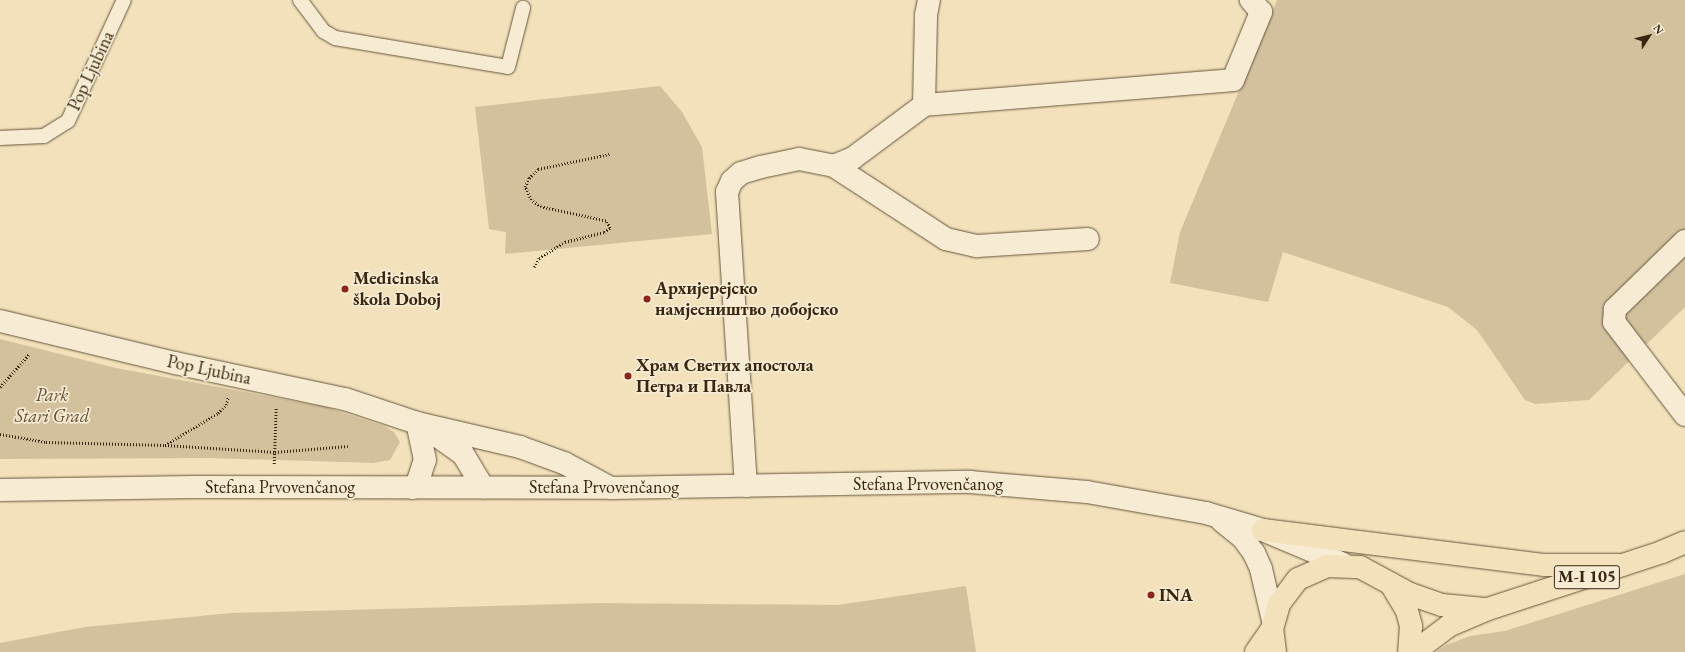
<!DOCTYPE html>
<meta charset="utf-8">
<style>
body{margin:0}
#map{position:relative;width:1685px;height:652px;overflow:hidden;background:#f2e1bb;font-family:"EB Garamond",serif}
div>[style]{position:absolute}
.green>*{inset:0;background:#d3c19e}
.path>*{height:2.5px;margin-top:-1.25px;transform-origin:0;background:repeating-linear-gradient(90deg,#3a2610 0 1px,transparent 0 3px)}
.roads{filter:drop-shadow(0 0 1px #68553b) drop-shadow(0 0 1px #68553b)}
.lane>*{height:14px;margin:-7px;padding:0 7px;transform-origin:7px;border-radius:7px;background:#f7ecd3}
.street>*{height:22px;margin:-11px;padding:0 11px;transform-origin:11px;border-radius:11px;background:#f7ecd3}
.secondary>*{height:22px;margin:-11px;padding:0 11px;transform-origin:11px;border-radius:11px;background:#f7ecd3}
.primary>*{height:22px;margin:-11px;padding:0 11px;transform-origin:11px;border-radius:11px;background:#f2e1bb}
.dots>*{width:11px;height:11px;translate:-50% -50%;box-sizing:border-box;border:2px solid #f7ecd3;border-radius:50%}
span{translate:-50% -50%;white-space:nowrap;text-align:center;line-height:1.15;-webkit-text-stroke:3.5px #f7ecd3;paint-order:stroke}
.shield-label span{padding:1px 3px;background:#f7ecd3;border:1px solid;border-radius:3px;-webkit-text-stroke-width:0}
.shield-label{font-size:17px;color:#3a2610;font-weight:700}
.street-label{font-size:18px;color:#3a2610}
.poi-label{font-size:18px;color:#3a2610;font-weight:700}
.left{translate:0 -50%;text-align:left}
.park-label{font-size:18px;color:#604d34;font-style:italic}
.north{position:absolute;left:1629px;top:16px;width:40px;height:40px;-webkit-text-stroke:3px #f7ecd3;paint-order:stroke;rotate:54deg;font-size:11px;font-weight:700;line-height:16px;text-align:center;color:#3a2610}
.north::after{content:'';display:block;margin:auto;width:14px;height:18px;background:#3a2610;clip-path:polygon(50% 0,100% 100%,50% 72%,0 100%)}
</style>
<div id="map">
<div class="green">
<i style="clip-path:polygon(1277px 0,1685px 0,1685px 307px,1589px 400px,1535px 404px,1525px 400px,1477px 330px,1448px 307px,1283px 252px,1268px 302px,1170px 283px,1180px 232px)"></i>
<i style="clip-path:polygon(660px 86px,682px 112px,702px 147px,712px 234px,505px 254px,506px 232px,489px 229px,475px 107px)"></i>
<i style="clip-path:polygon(0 339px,116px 368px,326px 407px,384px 426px,394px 432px,400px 442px,390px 460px,373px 463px,209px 458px,0 459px)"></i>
<i style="clip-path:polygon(1685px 574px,1685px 652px,1436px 652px,1446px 645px,1470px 636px,1505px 631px)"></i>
<i style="clip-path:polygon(966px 586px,976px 652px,0 652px,0 643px,85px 627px,232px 613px,599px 603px,838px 605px)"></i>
</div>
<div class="path">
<i style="left:534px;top:267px;width:10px;rotate:-61deg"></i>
<i style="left:539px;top:258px;width:31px;rotate:-32deg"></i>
<i style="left:565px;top:242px;width:40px;rotate:-14.4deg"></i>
<i style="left:604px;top:232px;width:7px;rotate:-34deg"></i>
<i style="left:610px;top:228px;width:8px;rotate:-120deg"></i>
<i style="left:606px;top:221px;width:66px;rotate:-167.8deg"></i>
<i style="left:541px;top:207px;width:12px;rotate:-145deg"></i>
<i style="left:531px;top:200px;width:14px;rotate:-115deg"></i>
<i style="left:525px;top:187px;width:10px;rotate:-66deg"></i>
<i style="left:529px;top:178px;width:13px;rotate:-45deg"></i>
<i style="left:538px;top:169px;width:74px;rotate:-11.8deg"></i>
<i style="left:0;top:387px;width:45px;rotate:-48.6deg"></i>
<i style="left:0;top:434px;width:47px;rotate:9.9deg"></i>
<i style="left:46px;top:442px;width:119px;rotate:1.4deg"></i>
<i style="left:165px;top:445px;width:110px;rotate:3.6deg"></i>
<i style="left:275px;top:452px;width:73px;rotate:-4.7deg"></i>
<i style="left:165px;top:445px;width:62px;rotate:-31.1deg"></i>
<i style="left:218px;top:413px;width:11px;rotate:-45deg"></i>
<i style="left:226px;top:405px;width:8px;rotate:-76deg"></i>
<i style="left:274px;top:464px;width:57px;rotate:-88deg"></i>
</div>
<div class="roads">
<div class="lane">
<i style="left:300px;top:0;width:39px;rotate:53deg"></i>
<i style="left:323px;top:31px;width:14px;rotate:30deg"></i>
<i style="left:335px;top:38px;width:175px;rotate:9.5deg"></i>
<i style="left:508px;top:67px;width:61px;rotate:-75.7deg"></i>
<i style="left:0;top:138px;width:44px;rotate:-2.6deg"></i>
<i style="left:44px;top:136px;width:28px;rotate:-32deg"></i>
<i style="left:68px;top:121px;width:133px;rotate:-65.2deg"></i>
</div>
<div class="street">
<i style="left:924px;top:105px;width:310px;rotate:-4.6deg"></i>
<i style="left:1233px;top:80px;width:74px;rotate:-67.6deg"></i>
<i style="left:1261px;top:12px;width:16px;rotate:-130deg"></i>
<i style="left:834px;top:166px;width:134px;rotate:33.1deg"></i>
<i style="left:946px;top:239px;width:32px;rotate:13deg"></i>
<i style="left:977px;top:246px;width:111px;rotate:-3.6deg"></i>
<i style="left:1685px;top:241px;width:98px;rotate:135.8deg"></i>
<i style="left:1615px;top:309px;width:13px;rotate:94deg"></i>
<i style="left:1614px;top:322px;width:117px;rotate:52.6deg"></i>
<i style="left:0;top:321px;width:180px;rotate:13.5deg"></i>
<i style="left:175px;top:363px;width:174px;rotate:12deg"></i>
<i style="left:345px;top:399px;width:76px;rotate:18.4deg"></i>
<i style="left:417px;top:423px;width:106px;rotate:13.1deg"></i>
<i style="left:520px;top:447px;width:47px;rotate:20deg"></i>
<i style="left:564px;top:463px;width:53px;rotate:28deg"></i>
<i style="left:430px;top:431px;width:40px;rotate:34.9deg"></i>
<i style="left:463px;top:454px;width:39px;rotate:59deg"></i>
<i style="left:746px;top:486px;width:295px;rotate:-93.7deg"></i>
<i style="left:727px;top:192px;width:12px;rotate:-66deg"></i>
<i style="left:732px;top:181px;width:12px;rotate:-42deg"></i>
<i style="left:741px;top:173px;width:21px;rotate:-17deg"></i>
<i style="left:761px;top:167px;width:39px;rotate:-12deg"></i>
<i style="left:799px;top:159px;width:36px;rotate:11deg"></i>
<i style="left:834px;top:166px;width:21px;rotate:-23deg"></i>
<i style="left:853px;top:158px;width:89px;rotate:-36.7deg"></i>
<i style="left:924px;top:105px;width:90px;rotate:-88.7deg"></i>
<i style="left:926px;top:15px;width:15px;rotate:-79deg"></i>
</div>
<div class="secondary">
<i style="left:412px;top:488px;width:9px;rotate:-49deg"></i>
<i style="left:418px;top:481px;width:22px;rotate:-72deg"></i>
<i style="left:425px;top:460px;width:38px;rotate:-102deg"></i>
<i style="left:0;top:490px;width:194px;rotate:-0.9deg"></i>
<i style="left:194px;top:487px;width:417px;rotate:0.1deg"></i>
<i style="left:611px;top:488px;width:359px;rotate:-1deg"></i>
<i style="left:970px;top:482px;width:117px;rotate:4.9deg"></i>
<i style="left:1087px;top:492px;width:121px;rotate:10deg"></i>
<i style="left:1206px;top:513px;width:59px;rotate:16.6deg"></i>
<i style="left:1263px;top:530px;width:87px;rotate:23deg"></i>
<i style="left:1222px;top:521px;width:27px;rotate:39deg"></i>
<i style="left:1243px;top:538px;width:19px;rotate:54deg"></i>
<i style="left:1254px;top:553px;width:17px;rotate:66deg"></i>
<i style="left:1261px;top:569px;width:52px;rotate:76.8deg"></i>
</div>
<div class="primary">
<i style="left:1263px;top:530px;width:284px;rotate:7.1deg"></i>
<i style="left:1545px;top:565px;width:77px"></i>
<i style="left:1391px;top:584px;width:31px;rotate:59deg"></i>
<i style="left:1407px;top:611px;width:16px;rotate:75deg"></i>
<i style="left:1411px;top:626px;width:26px;rotate:94deg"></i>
<i style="left:1256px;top:652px;width:28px;rotate:-55deg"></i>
<i style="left:1275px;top:652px;width:23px;rotate:-97deg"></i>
<i style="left:1272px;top:629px;width:26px;rotate:-74deg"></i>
<i style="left:1279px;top:604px;width:31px;rotate:-53deg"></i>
<i style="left:1298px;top:579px;width:32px;rotate:-24deg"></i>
<i style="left:1327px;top:566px;width:33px;rotate:2deg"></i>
<i style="left:1360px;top:567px;width:57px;rotate:28.4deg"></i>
<i style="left:1410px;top:594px;width:34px;rotate:19deg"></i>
<i style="left:1442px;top:605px;width:42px;rotate:5.4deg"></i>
<i style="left:1414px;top:652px;width:45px;rotate:-36.9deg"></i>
<i style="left:1450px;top:625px;width:41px;rotate:-22.8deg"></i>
<i style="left:1488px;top:609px;width:183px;rotate:-18.1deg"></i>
<i style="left:1662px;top:552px;width:25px;rotate:-23deg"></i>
</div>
</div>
<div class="dots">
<i style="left:345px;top:289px;background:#8f2418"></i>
<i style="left:647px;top:299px;background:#8f2418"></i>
<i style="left:628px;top:376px;background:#8f2418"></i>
<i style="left:1151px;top:595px;background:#8f2418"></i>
</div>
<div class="shield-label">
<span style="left:1587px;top:577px">M-I 105</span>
</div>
<div class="street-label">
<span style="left:91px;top:71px;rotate:-65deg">Pop Ljubina</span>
<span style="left:209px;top:370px;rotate:12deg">Pop Ljubina</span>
<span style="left:928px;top:484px">Stefana Prvovenčanog</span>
<span style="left:280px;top:487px">Stefana Prvovenčanog</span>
<span style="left:604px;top:487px">Stefana Prvovenčanog</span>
</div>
<div class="poi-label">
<span class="left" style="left:353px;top:289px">Medicinska<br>škola Doboj</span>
<span class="left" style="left:655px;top:299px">Архијерејско<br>намјесништво добојско</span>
<span class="left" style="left:636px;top:376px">Храм Светих апостола<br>Петра и Павла</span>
<span class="left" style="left:1159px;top:595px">INA</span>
</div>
<div class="park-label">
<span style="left:52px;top:406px">Park<br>Stari Grad</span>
</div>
<div class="north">N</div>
</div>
